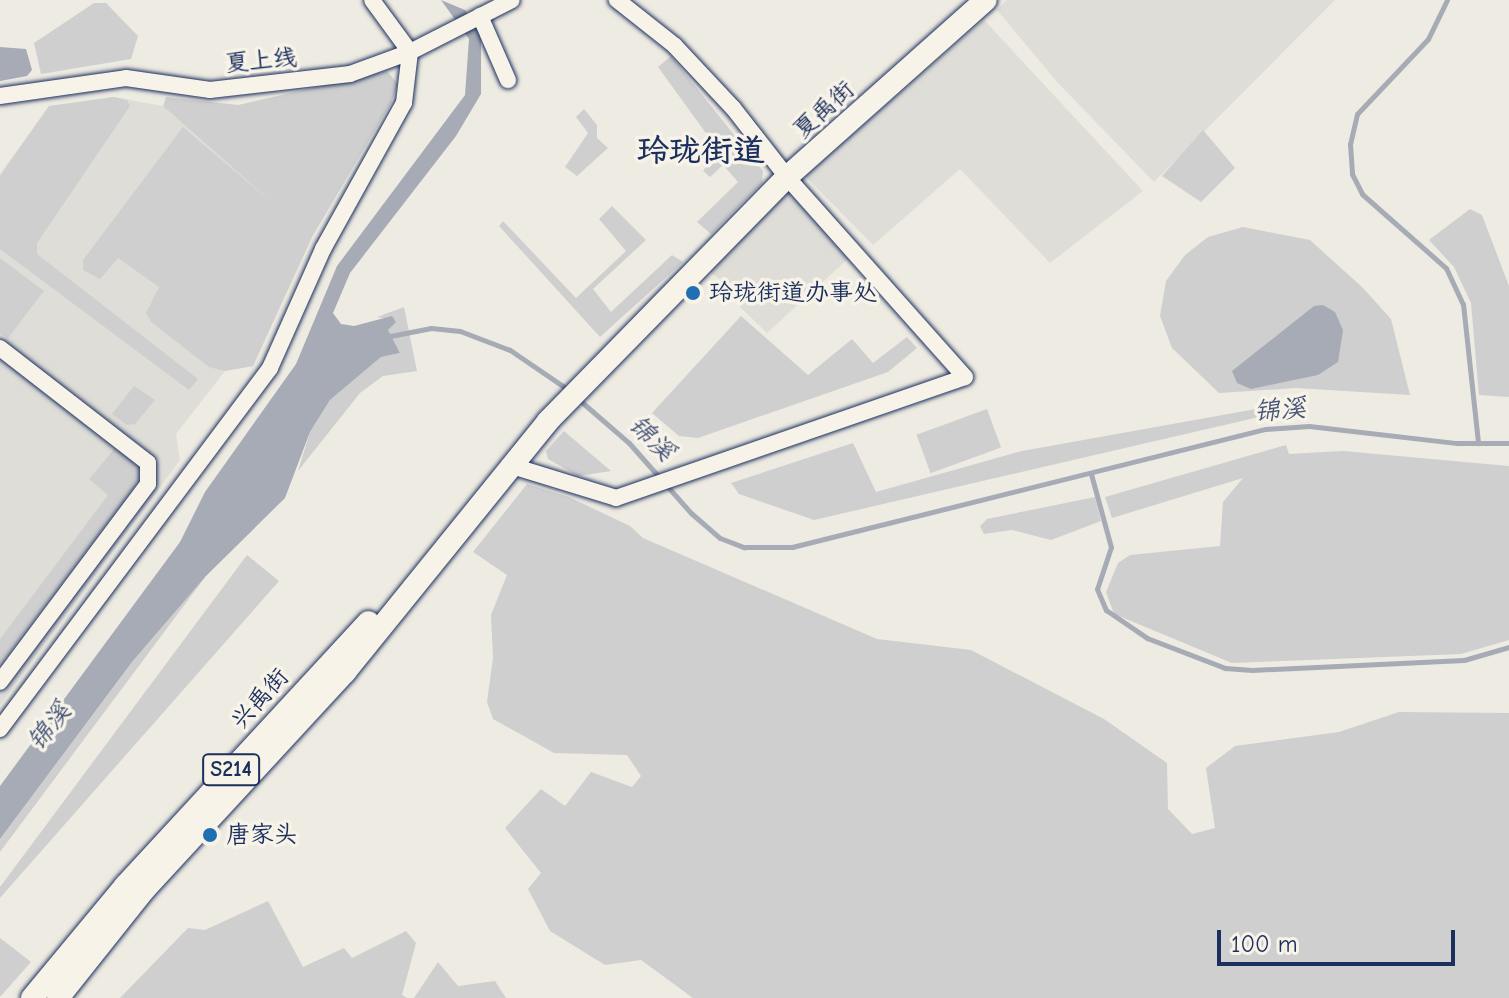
<!DOCTYPE html>
<meta charset="utf-8">
<style>
body{margin:0}
#map{position:relative;width:1509px;height:998px;overflow:hidden;background:#eeebe2;font-family:"Comic Neue","LXGW WenKai TC",sans-serif}
div>[style]{position:absolute}
.built>*{inset:0;background:#deddd8}
.green>*{inset:0;background:#cfcfcf;transform-origin:0 0}
.water>*{inset:0;background:#a6abb5}
.stream>*{height:5px;margin:-2.5px;padding:0 2.5px;transform-origin:2.5px;border-radius:2.5px;background:#a6abb5}
.roads{filter:drop-shadow(0 0 2px #1b2f5e) drop-shadow(0 0 2px #1b2f5e)}
.minor>*{height:16px;margin:-8px;padding:0 8px;transform-origin:8px;border-radius:8px;background:#f7f3e8}
.major>*{height:22px;margin:-11px;padding:0 11px;transform-origin:11px;border-radius:11px;background:#f7f3e8}
.dots>*{width:22px;height:22px;translate:-50% -50%;box-sizing:border-box;border:4px solid #f7f3e8;border-radius:50%}
span{translate:-50% -50%;white-space:nowrap;text-align:center;line-height:1.15;-webkit-text-stroke:7px #f7f3e8;paint-order:stroke}
.shield-label span{padding:2px 6px;background:#f7f3e8;border:2px solid;border-radius:6px;-webkit-text-stroke-width:0}
.shield-label{font-size:22px;color:#1b2f5e;font-weight:700}
.street-label{font-size:24px;color:#1b2f5e}
.poi-label{font-size:24px;color:#1b2f5e}
.left{translate:0 -50%;text-align:left}
.water-label{font-size:26px;color:#455478;font-style:italic}
.district-label{font-size:32px;color:#1b2f5e;font-weight:700}
.scale{position:absolute;left:1217px;top:930px;width:238px;height:36px;box-sizing:border-box;border:4px solid #1b2f5e;border-top:0;padding-left:10px;font-size:24px;line-height:28px;white-space:nowrap;color:#1b2f5e;-webkit-text-stroke:6px #f7f3e8;paint-order:stroke}
</style>
<div id="map">
<div class="built">
<i style="clip-path:polygon(1007px 0,1335px 0,1154px 182px,1058px 83px,997px 10px)"></i>
<i style="clip-path:polygon(984px 20px,1143px 191px,1050px 263px,960px 169px,873px 245px,805px 176px)"></i>
<i style="clip-path:polygon(114px 97px,163px 106px,312px 237px,253px 366px,225px 371px,176px 434px,180px 460px,0 705px,0 174px,49px 106px)"></i>
<i style="clip-path:polygon(789px 192px,850px 257px,767px 333px,740px 307px,744px 298px,709px 271px)"></i>
</div>
<div class="green">
<i style="clip-path:polygon(94px 3px,106px 3px,138px 36px,131px 59px,41px 74px,34px 43px)"></i>
<i style="clip-path:polygon(671px 56px,763px 171px,762px 183px,711px 234px,697px 222px,738px 182px,723px 165px,710px 177px,703px 171px,719px 151px,658px 67px)"></i>
<i style="clip-path:polygon(387px 71px,398px 84px,391px 103px,312px 237px,253px 366px,225px 371px,209px 367px,151px 322px,146px 313px,159px 287px,118px 258px,100px 279px,83px 270px,83px 260px,183px 127px,283px 212px,163px 106px,166px 97px,238px 105px)"></i>
<i style="clip-path:polygon(114px 97px,127px 100px,130px 106px,37px 243px,37px 254px,198px 379px,189px 390px,0 249px,0 176px,49px 106px)"></i>
<i style="clip-path:polygon(584px 109px,597px 125px,597px 138px,608px 148px,577px 176px,565px 167px,588px 133px,576px 117px)"></i>
<i style="clip-path:polygon(1203px 130px,1235px 168px,1201px 202px,1162px 176px)"></i>
<i style="clip-path:polygon(612px 206px,646px 240px,593px 289px,611px 312px,672px 255px,683px 262px,600px 337px,499px 226px,503px 221px,576px 298px,626px 251px,599px 219px)"></i>
<i style="clip-path:polygon(1470px 209px,1482px 215px,1509px 286px,1509px 397px,1479px 395px,1471px 303px,1454px 267px,1429px 240px)"></i>
<i style="clip-path:polygon(1243px 227px,1310px 240px,1363px 288px,1391px 319px,1410px 395px,1296px 388px,1219px 393px,1172px 348px,1160px 316px,1166px 281px,1185px 255px,1208px 237px)"></i>
<i style="clip-path:polygon(0 258px,44px 291px,8px 338px,0 333px)"></i>
<i style="clip-path:polygon(404px 307px,417px 371px,383px 376px,360px 393px,298px 471px,310px 432px,330px 400px,381px 357px,400px 353px,388px 330px,396px 321px,377px 317px)"></i>
<i style="clip-path:polygon(741px 316px,808px 375px,852px 339px,873px 363px,907px 337px,917px 348px,888px 372px,698px 438px,679px 436px,652px 413px)"></i>
<i style="clip-path:polygon(134px 386px,155px 400px,135px 424px,127px 425px,112px 414px)"></i>
<i style="left:987px;top:409px;width:41px;height:75px;rotate:70deg"></i>
<i style="clip-path:polygon(1256px 409px,1259px 417px,814px 520px,739px 494px,731px 483px,853px 443px,876px 492px,1022px 451px)"></i>
<i style="clip-path:polygon(564px 431px,611px 471px,578px 476px,548px 459px,546px 451px)"></i>
<i style="clip-path:polygon(1286px 445px,1289px 454px,1343px 451px,1509px 466px,1509px 640px,1461px 654px,1232px 663px,1114px 614px,1106px 592px,1118px 563px,1130px 555px,1220px 546px,1223px 502px,1243px 478px,1112px 518px,1105px 497px)"></i>
<i style="clip-path:polygon(115px 448px,138px 464px,141px 473px,134px 487px,0 664px,0 639px,108px 495px,89px 479px)"></i>
<i style="clip-path:polygon(527px 484px,569px 497px,630px 526px,643px 538px,877px 639px,971px 650px,1104px 719px,1167px 763px,1168px 809px,1192px 834px,1215px 828px,1206px 768px,1235px 746px,1339px 732px,1399px 712px,1509px 713px,1509px 998px,693px 998px,641px 960px,605px 965px,550px 931px,528px 889px,541px 873px,505px 828px,541px 789px,565px 806px,591px 772px,632px 787px,641px 776px,627px 755px,554px 753px,493px 719px,487px 702px,493px 658px,491px 615px,507px 575px,473px 552px)"></i>
<i style="clip-path:polygon(1095px 497px,1101px 521px,1051px 540px,1012px 530px,984px 534px,980px 526px,987px 519px)"></i>
<i style="clip-path:polygon(247px 555px,279px 581px,0 898px,0 887px)"></i>
<i style="clip-path:polygon(206px 576px,0 852px,0 839px,132px 662px)"></i>
<i style="clip-path:polygon(268px 901px,303px 967px,344px 948px,352px 958px,406px 931px,416px 943px,402px 995px,407px 998px,120px 998px,188px 928px,205px 930px)"></i>
<i style="clip-path:polygon(0 938px,31px 962px,0 997px)"></i>
<i style="clip-path:polygon(438px 962px,458px 986px,495px 981px,506px 998px,414px 998px)"></i>
</div>
<div class="water">
<i style="clip-path:polygon(441px 0,465px 10px,481px 34px,481px 94px,456px 136px,350px 273px,333px 313px,341px 324px,354px 326px,392px 316px,396px 322px,388px 330px,400px 353px,381px 357px,330px 400px,310px 432px,285px 498px,206px 576px,132px 662px,0 839px,0 786px,180px 542px,205px 492px,296px 364px,337px 266px,465px 95px,469px 39px)"></i>
<i style="clip-path:polygon(0 47px,26px 49px,32px 70px,27px 76px,0 81px)"></i>
<i style="clip-path:polygon(1323px 305px,1335px 312px,1343px 330px,1338px 362px,1318px 375px,1251px 389px,1237px 383px,1232px 371px,1314px 306px)"></i>
</div>
<div class="stream">
<i style="left:1447px;top:0;width:43px;rotate:116deg"></i>
<i style="left:1428px;top:39px;width:103px;rotate:133.4deg"></i>
<i style="left:1357px;top:114px;width:31px;rotate:103deg"></i>
<i style="left:1350px;top:144px;width:30px;rotate:86deg"></i>
<i style="left:1352px;top:174px;width:22px;rotate:63deg"></i>
<i style="left:1362px;top:194px;width:112px;rotate:41.4deg"></i>
<i style="left:1446px;top:268px;width:40px;rotate:65deg"></i>
<i style="left:1463px;top:304px;width:140px;rotate:83.8deg"></i>
<i style="left:385px;top:337px;width:47px;rotate:-11.1deg"></i>
<i style="left:431px;top:328px;width:29px;rotate:6deg"></i>
<i style="left:460px;top:331px;width:53px;rotate:20.8deg"></i>
<i style="left:510px;top:350px;width:73px;rotate:34.3deg"></i>
<i style="left:577px;top:398px;width:69px;rotate:40.9deg"></i>
<i style="left:629px;top:443px;width:94px;rotate:48.5deg"></i>
<i style="left:691px;top:513px;width:38px;rotate:41deg"></i>
<i style="left:720px;top:538px;width:26px;rotate:21deg"></i>
<i style="left:744px;top:547px;width:48px"></i>
<i style="left:792px;top:547px;width:488px;rotate:-14deg"></i>
<i style="left:1266px;top:429px;width:43px;rotate:-4deg"></i>
<i style="left:1309px;top:426px;width:149px;rotate:6.6deg"></i>
<i style="left:1457px;top:443px;width:52px"></i>
<i style="left:1091px;top:474px;width:76px;rotate:74.7deg"></i>
<i style="left:1111px;top:547px;width:44px;rotate:108.4deg"></i>
<i style="left:1097px;top:589px;width:23px;rotate:67deg"></i>
<i style="left:1106px;top:610px;width:50px;rotate:34.3deg"></i>
<i style="left:1147px;top:638px;width:84px;rotate:21deg"></i>
<i style="left:1225px;top:668px;width:27px;rotate:4deg"></i>
<i style="left:1252px;top:670px;width:212px;rotate:-2.7deg"></i>
<i style="left:1464px;top:660px;width:47px;rotate:-16.1deg"></i>
</div>
<div class="roads">
<div class="minor">
<i style="left:480px;top:16px;width:70px;rotate:66.4deg"></i>
<i style="left:0;top:96px;width:127px;rotate:-8.1deg"></i>
<i style="left:126px;top:78px;width:85px;rotate:8.1deg"></i>
<i style="left:210px;top:90px;width:141px;rotate:-6.5deg"></i>
<i style="left:350px;top:74px;width:64px;rotate:-20.1deg"></i>
<i style="left:410px;top:52px;width:114px;rotate:-27deg"></i>
<i style="left:0;top:348px;width:187px;rotate:37.8deg"></i>
<i style="left:148px;top:463px;width:21px;rotate:90deg"></i>
<i style="left:148px;top:484px;width:247px;rotate:126.8deg"></i>
<i style="left:509px;top:465px;width:112px;rotate:17.1deg"></i>
<i style="left:616px;top:498px;width:369px;rotate:-19.1deg"></i>
<i style="left:965px;top:377px;width:268px;rotate:-131.7deg"></i>
<i style="left:787px;top:177px;width:88px;rotate:-128deg"></i>
<i style="left:733px;top:108px;width:86px;rotate:-133.1deg"></i>
<i style="left:674px;top:45px;width:73px;rotate:-141.7deg"></i>
<i style="left:0;top:729px;width:451px;rotate:-53.2deg"></i>
<i style="left:270px;top:368px;width:130px;rotate:-66deg"></i>
<i style="left:323px;top:249px;width:167px;rotate:-61deg"></i>
<i style="left:404px;top:103px;width:51px;rotate:-83.3deg"></i>
<i style="left:410px;top:52px;width:64px;rotate:-126.2deg"></i>
</div>
<div class="major">
<i style="left:32px;top:998px;width:146px;rotate:-50.3deg"></i>
<i style="left:125px;top:886px;width:359px;rotate:-47.3deg"></i>
<i style="left:58px;top:998px;width:138px;rotate:-51.5deg"></i>
<i style="left:144px;top:890px;width:297px;rotate:-47.3deg"></i>
<i style="left:345px;top:672px;width:323px;rotate:-51deg"></i>
<i style="left:548px;top:421px;width:342px;rotate:-45.6deg"></i>
<i style="left:787px;top:177px;width:266px;rotate:-41.7deg"></i>
</div>
</div>
<div class="dots">
<i style="left:693px;top:293px;background:#1f6fb2"></i>
<i style="left:210px;top:835px;background:#1f6fb2"></i>
</div>
<div class="shield-label">
<span style="left:231px;top:770px">S214</span>
</div>
<div class="street-label">
<span style="left:261px;top:61px;rotate:-5deg">夏上线</span>
<span style="left:824px;top:110px;rotate:-42deg">夏禹街</span>
<span style="left:260px;top:699px;rotate:-48deg">兴禹街</span>
</div>
<div class="poi-label">
<span class="left" style="left:709px;top:293px">玲珑街道办事处</span>
<span class="left" style="left:226px;top:835px">唐家头</span>
</div>
<div class="water-label">
<span style="left:1280px;top:411px;rotate:-5deg">锦溪</span>
<span style="left:651px;top:439px;rotate:44deg">锦溪</span>
<span style="left:50px;top:727px;rotate:-52deg">锦溪</span>
</div>
<div class="district-label">
<span style="left:701px;top:151px">玲珑街道</span>
</div>
<div class="scale">100 m</div>
</div>
